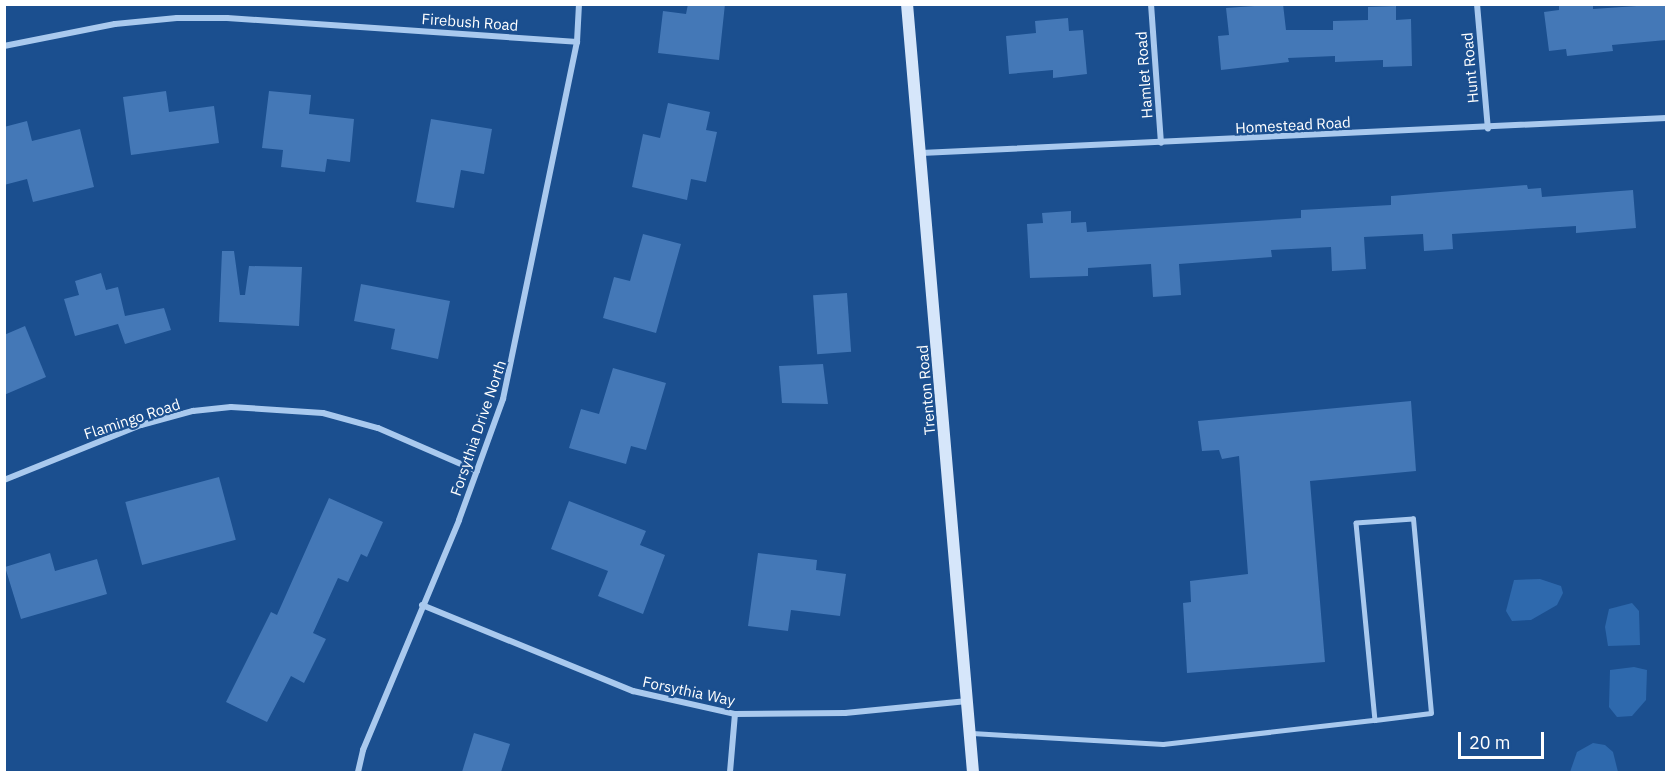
<!DOCTYPE html>
<style>
body{margin:0}
#map{position:relative;width:1671px;height:777px;overflow:hidden;background:#1b4f8f;font-family:"IBM Plex Sans",sans-serif}
div>[style]{position:absolute}
.green>*{inset:0;background:#2e69ad}
.building>*{inset:0;background:#4478b7;transform-origin:0 0}
.lane>*{height:4.5px;margin:-2.25px;padding:0 2.25px;transform-origin:2.25px;border-radius:2.25px;background:#a9c9ee}
.street>*{height:6px;margin:-3px;padding:0 3px;transform-origin:3px;border-radius:3px;background:#a9c9ee}
.secondary>*{height:12px;margin:-6px;padding:0 6px;transform-origin:6px;border-radius:6px;background:#d6e6fa}
span{translate:-50% -50%;white-space:nowrap;text-align:center;line-height:1.15;-webkit-text-stroke:4.5px #1b4f8f;paint-order:stroke}
.street-label{font-size:15px;color:#fff}
.frame{position:absolute;inset:0;border:6px solid #fff;pointer-events:none}
.scale{position:absolute;left:1458px;top:732px;width:86px;height:27px;box-sizing:border-box;border:3px solid #fff;border-top:0;padding-left:8px;font-size:18px;line-height:21px;white-space:nowrap;color:#fff;-webkit-text-stroke:4px #1b4f8f;paint-order:stroke}
</style>
<div id="map">
<div class="green">
<i style="clip-path:polygon(1540px 579px,1561px 586px,1563px 593px,1557px 605px,1531px 620px,1512px 621px,1506px 611px,1514px 580px)"></i>
<i style="clip-path:polygon(1632px 603px,1639px 611px,1640px 645px,1608px 646px,1605px 627px,1609px 609px)"></i>
<i style="clip-path:polygon(1634px 667px,1647px 670px,1646px 700px,1632px 716px,1617px 717px,1609px 707px,1610px 670px)"></i>
<i style="clip-path:polygon(1593px 743px,1605px 745px,1613px 752px,1618px 772px,1570px 772px,1577px 752px)"></i>
</div>
<div class="building">
<i style="clip-path:polygon(688px 4px,725px 4px,719px 60px,658px 53px,663px 11px,686px 14px)"></i>
<i style="clip-path:polygon(1283px 4px,1286px 30px,1333px 30px,1333px 21px,1368px 20px,1368px 7px,1396px 6px,1396px 20px,1411px 19px,1412px 66px,1383px 67px,1383px 60px,1335px 62px,1335px 56px,1288px 58px,1289px 62px,1221px 70px,1218px 36px,1229px 35px,1226px 8px)"></i>
<i style="clip-path:polygon(1559px 4px,1593px 4px,1593px 9px,1666px 4px,1666px 40px,1612px 45px,1613px 51px,1567px 56px,1566px 49px,1549px 51px,1544px 12px,1559px 10px)"></i>
<i style="clip-path:polygon(1068px 18px,1069px 31px,1083px 30px,1087px 74px,1053px 78px,1053px 70px,1009px 74px,1006px 36px,1036px 33px,1035px 21px)"></i>
<i style="clip-path:polygon(166px 91px,169px 112px,214px 106px,219px 143px,131px 155px,123px 97px)"></i>
<i style="clip-path:polygon(269px 91px,311px 95px,309px 114px,354px 119px,350px 162px,327px 159px,325px 172px,281px 167px,283px 150px,262px 148px)"></i>
<i style="clip-path:polygon(668px 103px,710px 112px,706px 130px,717px 132px,706px 182px,691px 179px,687px 200px,632px 187px,643px 134px,660px 138px)"></i>
<i style="clip-path:polygon(431px 119px,492px 129px,484px 174px,461px 170px,454px 208px,416px 202px)"></i>
<i style="clip-path:polygon(27px 121px,32px 141px,80px 129px,94px 187px,33px 202px,27px 179px,4px 185px,4px 127px)"></i>
<i style="clip-path:polygon(1527px 185px,1528px 189px,1541px 188px,1542px 197px,1633px 190px,1636px 228px,1576px 233px,1576px 226px,1452px 234px,1453px 249px,1424px 251px,1423px 234px,1364px 237px,1366px 269px,1332px 271px,1331px 247px,1271px 250px,1272px 257px,1179px 264px,1181px 295px,1153px 297px,1151px 264px,1088px 268px,1088px 276px,1030px 278px,1027px 224px,1043px 223px,1042px 213px,1071px 211px,1071px 223px,1086px 222px,1087px 232px,1301px 218px,1301px 210px,1391px 205px,1391px 196px)"></i>
<i style="clip-path:polygon(643px 234px,681px 244px,656px 333px,603px 318px,614px 277px,630px 281px)"></i>
<i style="clip-path:polygon(222px 251px,234px 251px,240px 295px,245px 295px,249px 266px,302px 267px,299px 326px,219px 322px)"></i>
<i style="clip-path:polygon(101px 273px,106px 290px,118px 287px,125px 316px,164px 308px,171px 330px,125px 344px,118px 324px,75px 336px,64px 299px,79px 295px,75px 281px)"></i>
<i style="clip-path:polygon(361px 284px,450px 301px,438px 359px,391px 349px,395px 329px,354px 321px)"></i>
<i style="left:847px;top:293px;width:59px;height:34px;rotate:86deg"></i>
<i style="clip-path:polygon(25px 326px,46px 377px,4px 395px,4px 335px)"></i>
<i style="clip-path:polygon(823px 364px,828px 404px,782px 403px,779px 366px)"></i>
<i style="clip-path:polygon(613px 368px,666px 383px,646px 450px,631px 446px,626px 464px,569px 448px,581px 409px,599px 414px)"></i>
<i style="clip-path:polygon(1411px 401px,1416px 471px,1310px 481px,1325px 662px,1187px 673px,1183px 603px,1191px 602px,1190px 581px,1248px 574px,1239px 456px,1222px 459px,1219px 450px,1202px 451px,1198px 421px)"></i>
<i style="left:219px;top:477px;width:65px;height:97px;rotate:75deg"></i>
<i style="clip-path:polygon(329px 498px,383px 522px,367px 557px,361px 554px,348px 582px,338px 578px,313px 633px,326px 639px,304px 683px,291px 676px,267px 722px,226px 702px,271px 612px,277px 615px)"></i>
<i style="clip-path:polygon(569px 501px,646px 531px,640px 545px,665px 555px,643px 614px,598px 596px,608px 571px,551px 549px)"></i>
<i style="clip-path:polygon(50px 553px,55px 571px,97px 559px,107px 594px,21px 619px,5px 567px)"></i>
<i style="clip-path:polygon(758px 553px,817px 560px,816px 570px,846px 574px,840px 616px,791px 610px,788px 631px,748px 626px)"></i>
<i style="clip-path:polygon(474px 733px,510px 744px,501px 772px,462px 772px)"></i>
</div>
<div class="lane">
<i style="left:972px;top:733px;width:191px;rotate:3.3deg"></i>
<i style="left:1163px;top:744px;width:213px;rotate:-6.5deg"></i>
<i style="left:1375px;top:720px;width:56px;rotate:-7.1deg"></i>
<i style="left:1431px;top:713px;width:195px;rotate:-95.3deg"></i>
<i style="left:1413px;top:519px;width:57px;rotate:176deg"></i>
<i style="left:1356px;top:523px;width:198px;rotate:84.5deg"></i>
</div>
<div class="street">
<i style="left:1151px;top:4px;width:139px;rotate:85.9deg"></i>
<i style="left:1477px;top:4px;width:125px;rotate:85deg"></i>
<i style="left:4px;top:46px;width:113px;rotate:-11.2deg"></i>
<i style="left:115px;top:24px;width:62px;rotate:-5.5deg"></i>
<i style="left:177px;top:18px;width:50px"></i>
<i style="left:227px;top:18px;width:351px;rotate:3.9deg"></i>
<i style="left:921px;top:153px;width:746px;rotate:-2.69deg"></i>
<i style="left:4px;top:480px;width:148px;rotate:-21.9deg"></i>
<i style="left:141px;top:425px;width:54px;rotate:-15.1deg"></i>
<i style="left:193px;top:411px;width:38px;rotate:-6deg"></i>
<i style="left:231px;top:407px;width:92px;rotate:3.7deg"></i>
<i style="left:323px;top:413px;width:57px;rotate:15.3deg"></i>
<i style="left:378px;top:428px;width:108px;rotate:23.5deg"></i>
<i style="left:422px;top:605px;width:228px;rotate:22.2deg"></i>
<i style="left:633px;top:691px;width:105px;rotate:12.7deg"></i>
<i style="left:735px;top:714px;width:110px;rotate:-0.5deg"></i>
<i style="left:845px;top:713px;width:123px;rotate:-5.6deg"></i>
<i style="left:358px;top:772px;width:23px;rotate:-77deg"></i>
<i style="left:363px;top:750px;width:249px;rotate:-67.3deg"></i>
<i style="left:459px;top:520px;width:129px;rotate:-70deg"></i>
<i style="left:503px;top:399px;width:365px;rotate:-78.3deg"></i>
<i style="left:577px;top:42px;width:38px;rotate:-87deg"></i>
<i style="left:730px;top:772px;width:58px;rotate:-85.1deg"></i>
</div>
<div class="secondary">
<i style="left:907px;top:4px;width:771px;rotate:85.09deg"></i>
</div>
<div class="street-label">
<span style="left:470px;top:22px;rotate:4deg">Firebush Road</span>
<span style="left:1470px;top:68px;rotate:-95deg">Hunt Road</span>
<span style="left:1144px;top:75px;rotate:-94deg">Hamlet Road</span>
<span style="left:1293px;top:125px;rotate:-3deg">Homestead Road</span>
<span style="left:926px;top:390px;rotate:-95deg">Trenton Road</span>
<span style="left:132px;top:419px;rotate:-18deg">Flamingo Road</span>
<span style="left:478px;top:428px;rotate:-71deg">Forsythia Drive North</span>
<span style="left:689px;top:691px;rotate:12deg">Forsythia Way</span>
</div>
<div class="frame"></div>
<div class="scale">20 m</div>
</div>
